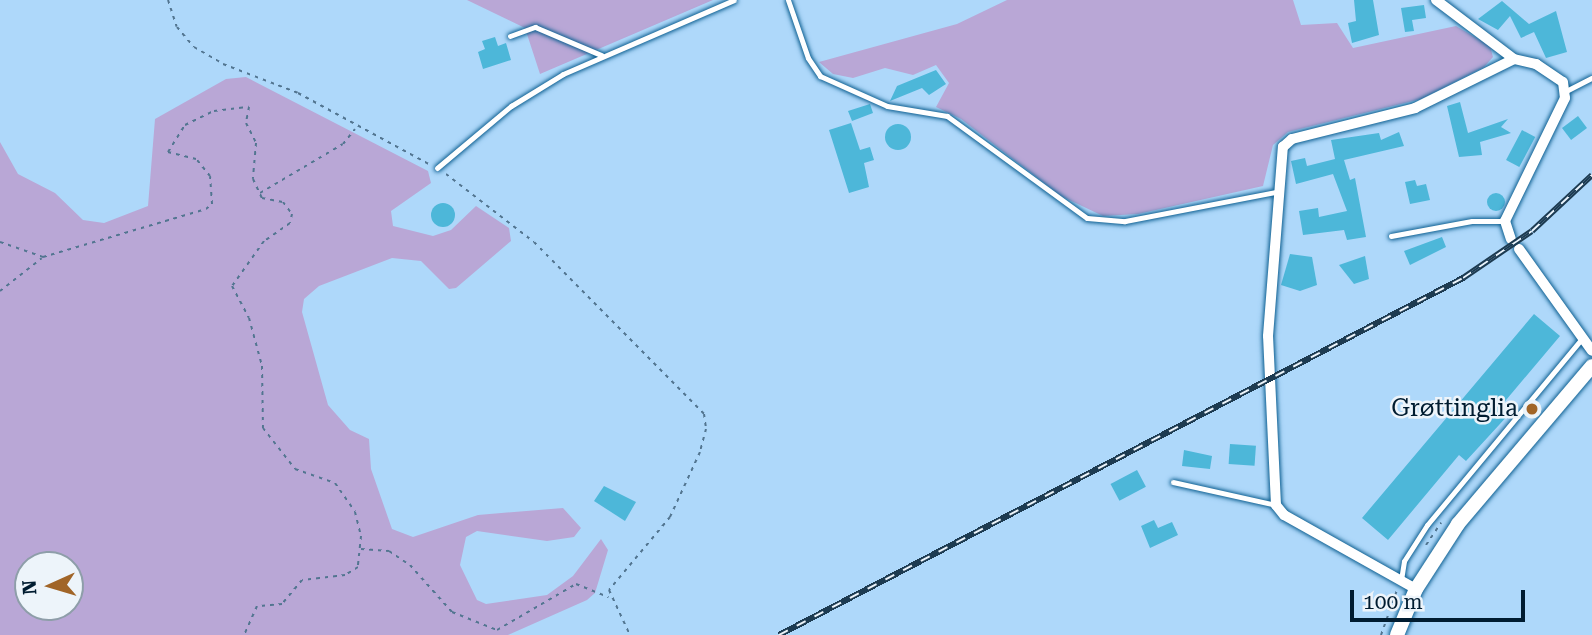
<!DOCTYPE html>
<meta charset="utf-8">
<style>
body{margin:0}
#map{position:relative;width:1592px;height:635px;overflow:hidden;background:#aed8fa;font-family:"Roboto Serif",serif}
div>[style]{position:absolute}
.green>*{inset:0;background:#b9a7d6}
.building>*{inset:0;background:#4db7d9;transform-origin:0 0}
.round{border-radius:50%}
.path>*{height:2px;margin-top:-1px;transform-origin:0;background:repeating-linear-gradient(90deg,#527590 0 3.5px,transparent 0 8.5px)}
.roads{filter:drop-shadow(0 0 2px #0e6092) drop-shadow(0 0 2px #0e6092)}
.lane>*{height:5px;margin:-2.5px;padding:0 2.5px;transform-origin:2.5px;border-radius:2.5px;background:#fff}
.street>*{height:10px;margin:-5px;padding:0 5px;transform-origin:5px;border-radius:5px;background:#fff}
.secondary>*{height:14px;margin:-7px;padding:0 7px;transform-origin:7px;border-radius:7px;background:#fff}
.rail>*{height:6px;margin-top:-3px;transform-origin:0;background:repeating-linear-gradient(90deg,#edf4fa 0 10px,#1d3b51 0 20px);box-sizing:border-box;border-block:2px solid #1d3b51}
.dots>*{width:19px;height:19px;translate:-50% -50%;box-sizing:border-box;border:4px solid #edf4fa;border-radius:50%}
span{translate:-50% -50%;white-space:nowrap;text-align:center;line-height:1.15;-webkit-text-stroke:5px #edf4fa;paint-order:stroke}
.poi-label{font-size:24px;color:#001c30}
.right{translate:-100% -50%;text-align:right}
.north{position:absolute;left:14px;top:551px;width:70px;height:70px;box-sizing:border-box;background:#edf4fa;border:2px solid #8e9ea9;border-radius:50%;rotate:266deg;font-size:19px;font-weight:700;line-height:28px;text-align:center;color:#001c30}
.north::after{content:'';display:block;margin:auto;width:24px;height:32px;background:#a16528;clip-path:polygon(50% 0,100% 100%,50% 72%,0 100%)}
.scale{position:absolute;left:1350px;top:590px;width:175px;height:32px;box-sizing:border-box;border:4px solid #001c30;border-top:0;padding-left:9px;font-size:21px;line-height:24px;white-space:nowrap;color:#001c30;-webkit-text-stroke:5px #edf4fa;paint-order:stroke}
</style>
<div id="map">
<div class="green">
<i style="clip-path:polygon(467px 0,713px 0,540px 74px,525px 28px)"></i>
<i style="clip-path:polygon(1007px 0,1293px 0,1301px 25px,1337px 23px,1353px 48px,1456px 26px,1490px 46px,1493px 57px,1484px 67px,1421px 99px,1288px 132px,1273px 145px,1263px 186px,1138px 214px,1103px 216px,1061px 196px,961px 119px,936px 107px,949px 83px,936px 65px,913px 75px,885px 68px,853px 78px,833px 74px,819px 62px,957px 24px)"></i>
<i style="clip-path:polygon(evenodd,246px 77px,428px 171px,431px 183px,391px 211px,393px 226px,433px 236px,451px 230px,476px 206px,509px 228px,511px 241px,456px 288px,449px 289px,421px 261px,392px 258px,319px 286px,304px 299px,302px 312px,328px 405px,350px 430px,369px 439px,371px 469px,392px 529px,413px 537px,478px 515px,563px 508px,581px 528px,574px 537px,547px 541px,477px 531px,466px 537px,460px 565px,477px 600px,486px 604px,547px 595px,573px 576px,601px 539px,608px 550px,595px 593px,587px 600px,508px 635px,0 635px,0 142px,18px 174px,55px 193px,83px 220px,104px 223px,148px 206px,155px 119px,226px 79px,246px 77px,28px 565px,70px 565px,70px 607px,28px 607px,28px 565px)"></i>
</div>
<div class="building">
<i style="clip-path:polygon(1354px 0,1373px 0,1379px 35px,1352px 43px,1348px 23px,1356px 21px)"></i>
<i style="clip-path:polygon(1502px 1px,1529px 24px,1556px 11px,1567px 52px,1546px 58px,1534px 32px,1521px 38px,1510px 16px,1498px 30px,1478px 19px)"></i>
<i style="clip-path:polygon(1424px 5px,1426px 18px,1412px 20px,1414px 31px,1405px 32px,1401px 8px)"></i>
<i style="clip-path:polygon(495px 37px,498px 46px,506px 43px,511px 60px,483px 69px,478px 52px,485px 49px,482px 41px)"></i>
<i style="clip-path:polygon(936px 70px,946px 84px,929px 95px,922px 88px,890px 101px,897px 86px)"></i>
<i style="clip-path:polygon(1460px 102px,1468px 133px,1508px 119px,1501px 127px,1511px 133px,1480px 142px,1482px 155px,1459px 157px,1447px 106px)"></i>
<i style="clip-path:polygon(870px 104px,873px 113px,852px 121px,848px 111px)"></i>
<i style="left:1578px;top:116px;width:15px;height:20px;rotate:53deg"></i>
<i style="clip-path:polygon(851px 123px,860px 150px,870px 147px,874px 160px,864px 163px,869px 187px,849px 193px,829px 130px)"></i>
<i class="round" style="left:885px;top:124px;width:26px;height:26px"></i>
<i style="left:1522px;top:130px;width:15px;height:34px;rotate:28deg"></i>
<i style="clip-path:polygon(1399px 132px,1404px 146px,1344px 160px,1350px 180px,1355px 178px,1366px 237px,1347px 240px,1344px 230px,1303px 235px,1299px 211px,1318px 208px,1319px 217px,1347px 211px,1333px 174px,1296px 184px,1291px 161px,1305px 158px,1307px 166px,1335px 159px,1331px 140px,1379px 133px,1381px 140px)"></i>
<i style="clip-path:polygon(1415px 180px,1417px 186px,1426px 184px,1430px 200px,1410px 204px,1405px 182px)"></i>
<i class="round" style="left:1487px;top:193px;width:18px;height:18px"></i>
<i class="round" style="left:431px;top:203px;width:24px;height:24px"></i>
<i style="clip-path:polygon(1442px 237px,1446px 247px,1410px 265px,1404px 251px)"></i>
<i style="clip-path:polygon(1290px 254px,1312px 257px,1317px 285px,1300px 291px,1281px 285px)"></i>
<i style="clip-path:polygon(1365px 256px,1369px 279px,1354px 284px,1339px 265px)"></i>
<i style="clip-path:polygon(1534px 314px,1560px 336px,1501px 406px,1510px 413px,1466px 461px,1459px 455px,1388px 540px,1362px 518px)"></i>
<i style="left:1230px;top:444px;width:26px;height:20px;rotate:4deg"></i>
<i style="clip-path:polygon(1184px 450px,1212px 456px,1210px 469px,1182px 466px)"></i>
<i style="left:1137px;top:470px;width:19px;height:30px;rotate:62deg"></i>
<i style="clip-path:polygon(604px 486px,636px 502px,625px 521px,594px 501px)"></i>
<i style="clip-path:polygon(1154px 520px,1158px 528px,1172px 522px,1178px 535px,1150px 548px,1141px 526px)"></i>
</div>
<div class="path">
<i style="left:168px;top:0;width:28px;rotate:72deg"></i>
<i style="left:177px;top:27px;width:26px;rotate:50deg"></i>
<i style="left:194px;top:47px;width:34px;rotate:30deg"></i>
<i style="left:223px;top:64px;width:80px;rotate:21.1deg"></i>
<i style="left:298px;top:93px;width:149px;rotate:28.5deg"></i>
<i style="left:446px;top:174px;width:111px;rotate:37.7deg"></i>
<i style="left:534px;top:242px;width:242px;rotate:45.3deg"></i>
<i style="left:704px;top:414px;width:15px;rotate:82deg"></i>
<i style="left:706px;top:429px;width:24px;rotate:105deg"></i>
<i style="left:700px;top:452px;width:72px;rotate:114.8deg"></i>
<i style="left:670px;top:517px;width:95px;rotate:129.9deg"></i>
<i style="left:609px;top:590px;width:50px;rotate:65deg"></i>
<i style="left:260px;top:193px;width:96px;rotate:-30.6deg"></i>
<i style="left:343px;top:144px;width:19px;rotate:-51deg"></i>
<i style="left:0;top:242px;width:46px;rotate:19.2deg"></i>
<i style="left:43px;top:257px;width:170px;rotate:-16.4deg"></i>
<i style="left:206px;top:209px;width:8px;rotate:-40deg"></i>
<i style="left:212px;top:204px;width:28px;rotate:-94deg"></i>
<i style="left:210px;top:176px;width:22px;rotate:-129deg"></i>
<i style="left:196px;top:159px;width:29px;rotate:-166deg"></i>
<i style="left:168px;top:152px;width:32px;rotate:-58deg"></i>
<i style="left:185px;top:125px;width:32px;rotate:-26deg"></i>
<i style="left:214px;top:111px;width:35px;rotate:-7deg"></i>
<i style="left:249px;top:107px;width:16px;rotate:101deg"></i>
<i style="left:246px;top:123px;width:22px;rotate:63deg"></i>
<i style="left:256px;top:143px;width:36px;rotate:95deg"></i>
<i style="left:253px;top:179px;width:21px;rotate:65deg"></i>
<i style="left:262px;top:198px;width:21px;rotate:11deg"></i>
<i style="left:283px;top:202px;width:15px;rotate:53deg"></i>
<i style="left:292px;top:214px;width:9px;rotate:103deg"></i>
<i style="left:290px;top:223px;width:32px;rotate:145deg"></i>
<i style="left:264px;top:241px;width:55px;rotate:125.4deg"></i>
<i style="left:232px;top:286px;width:36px;rotate:62deg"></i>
<i style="left:249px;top:318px;width:50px;rotate:74.8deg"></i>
<i style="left:262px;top:366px;width:62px;rotate:89.1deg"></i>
<i style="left:263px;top:428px;width:52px;rotate:52deg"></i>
<i style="left:295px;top:469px;width:42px;rotate:19.3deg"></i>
<i style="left:335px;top:483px;width:35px;rotate:55deg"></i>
<i style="left:355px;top:512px;width:25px;rotate:76deg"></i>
<i style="left:361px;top:536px;width:31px;rotate:96deg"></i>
<i style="left:358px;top:567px;width:15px;rotate:148deg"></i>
<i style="left:345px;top:575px;width:43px;rotate:173.4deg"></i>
<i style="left:302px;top:580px;width:31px;rotate:130deg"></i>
<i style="left:282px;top:604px;width:25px;rotate:175deg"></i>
<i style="left:257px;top:606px;width:32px;rotate:114deg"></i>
<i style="left:0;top:291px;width:53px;rotate:-38.2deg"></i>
<i style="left:1426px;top:545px;width:27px;rotate:-56deg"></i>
<i style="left:361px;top:549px;width:28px;rotate:4deg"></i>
<i style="left:389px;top:551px;width:25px;rotate:34deg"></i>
<i style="left:410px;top:565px;width:63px;rotate:48.2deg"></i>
<i style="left:452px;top:612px;width:48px;rotate:21.8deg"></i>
<i style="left:497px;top:630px;width:91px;rotate:-30.2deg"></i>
<i style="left:576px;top:584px;width:35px;rotate:22deg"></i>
<i style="left:1381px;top:635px;width:48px;rotate:-70.4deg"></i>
</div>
<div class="roads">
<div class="lane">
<i style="left:788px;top:0;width:61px;rotate:71deg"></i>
<i style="left:808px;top:58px;width:22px;rotate:56deg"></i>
<i style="left:820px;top:76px;width:73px;rotate:24.1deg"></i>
<i style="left:887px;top:106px;width:61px;rotate:9.5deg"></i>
<i style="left:947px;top:116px;width:173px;rotate:36.1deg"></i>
<i style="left:1087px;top:218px;width:38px;rotate:5deg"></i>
<i style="left:1125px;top:221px;width:154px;rotate:-10.9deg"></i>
<i style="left:510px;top:36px;width:27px;rotate:-20deg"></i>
<i style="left:535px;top:27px;width:72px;rotate:23deg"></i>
<i style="left:1566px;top:91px;width:29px;rotate:-27deg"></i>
<i style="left:437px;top:168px;width:97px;rotate:-40deg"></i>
<i style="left:511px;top:106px;width:61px;rotate:-31.6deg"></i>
<i style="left:563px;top:74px;width:186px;rotate:-23.4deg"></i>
<i style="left:1391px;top:236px;width:82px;rotate:-10.5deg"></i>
<i style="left:1472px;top:221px;width:33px"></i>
<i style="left:1173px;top:482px;width:106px;rotate:12.6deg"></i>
<i style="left:1401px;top:580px;width:19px;rotate:-81deg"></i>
<i style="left:1404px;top:561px;width:43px;rotate:-57.4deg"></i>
<i style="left:1427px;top:525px;width:243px;rotate:-50.3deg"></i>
</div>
<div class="street">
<i style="left:1436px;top:0;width:98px;rotate:37.1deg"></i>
<i style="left:1519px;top:249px;width:125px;rotate:54.4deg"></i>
<i style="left:1416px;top:589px;width:151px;rotate:-150.7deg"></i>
<i style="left:1284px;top:515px;width:13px;rotate:-129deg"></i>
<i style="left:1276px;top:505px;width:169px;rotate:-92.7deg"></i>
<i style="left:1268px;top:336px;width:190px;rotate:-85.5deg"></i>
<i style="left:1283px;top:147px;width:12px;rotate:-42deg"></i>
<i style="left:1292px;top:139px;width:127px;rotate:-14.1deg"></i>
<i style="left:1415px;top:108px;width:110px;rotate:-26.3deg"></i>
<i style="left:1514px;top:59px;width:23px;rotate:13deg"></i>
<i style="left:1536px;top:64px;width:32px;rotate:34deg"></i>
<i style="left:1563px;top:82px;width:16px;rotate:83deg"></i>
<i style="left:1565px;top:98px;width:137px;rotate:116deg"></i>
<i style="left:1505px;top:221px;width:19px;rotate:72deg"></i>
</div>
<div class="secondary">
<i style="left:1397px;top:635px;width:50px;rotate:-67.6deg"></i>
<i style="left:1416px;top:589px;width:77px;rotate:-57.1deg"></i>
<i style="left:1458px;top:524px;width:207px;rotate:-49.7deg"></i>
</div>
</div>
<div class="rail">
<i style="left:779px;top:635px;width:772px;rotate:-27.56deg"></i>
<i style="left:1463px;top:278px;width:83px;rotate:-34.3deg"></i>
<i style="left:1532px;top:231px;width:82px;rotate:-43deg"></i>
</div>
<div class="dots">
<i style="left:1532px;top:409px;background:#a16528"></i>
</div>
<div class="poi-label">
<span class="right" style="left:1518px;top:409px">Grøttinglia</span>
</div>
<div class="north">N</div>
<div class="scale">100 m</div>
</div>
